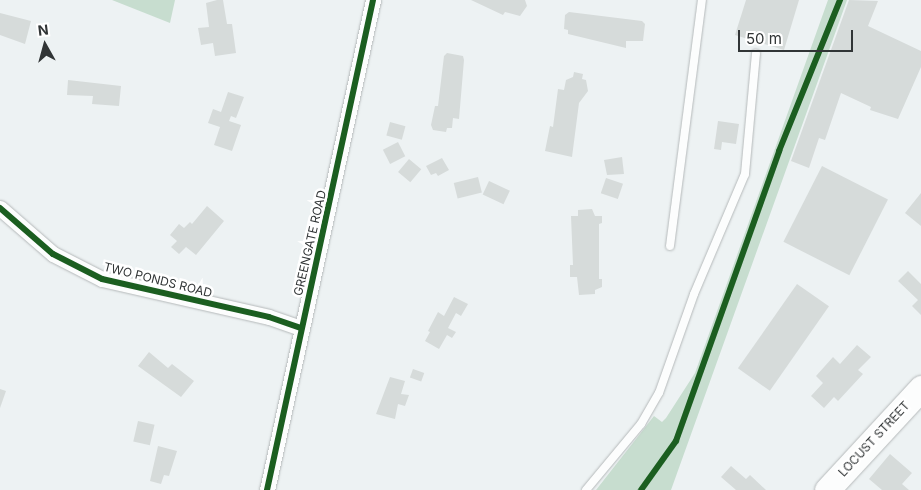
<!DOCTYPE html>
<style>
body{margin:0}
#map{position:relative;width:921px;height:490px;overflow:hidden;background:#edf2f3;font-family:Inter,sans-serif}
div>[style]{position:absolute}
.green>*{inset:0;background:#c7ddcf}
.building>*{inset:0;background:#d6dbda;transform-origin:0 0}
.roads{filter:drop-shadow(0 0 1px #b5b9ba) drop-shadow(0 0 1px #b5b9ba)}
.service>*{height:8px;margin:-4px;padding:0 4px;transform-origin:4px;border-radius:4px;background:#fcfdfd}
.minor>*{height:15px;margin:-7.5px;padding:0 7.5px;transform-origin:7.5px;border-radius:7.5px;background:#fcfdfd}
.trunk>*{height:25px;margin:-12.5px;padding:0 12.5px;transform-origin:12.5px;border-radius:12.5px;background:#fcfdfd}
.cycleway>*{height:6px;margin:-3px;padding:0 3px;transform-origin:3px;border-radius:3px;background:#1b5e20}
span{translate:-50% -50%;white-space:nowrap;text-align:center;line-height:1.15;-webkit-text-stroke:5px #fff;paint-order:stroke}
.street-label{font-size:12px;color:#313536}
.north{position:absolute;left:20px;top:20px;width:50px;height:50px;-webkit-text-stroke:4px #fff;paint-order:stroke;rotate:353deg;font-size:14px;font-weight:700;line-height:20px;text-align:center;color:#313536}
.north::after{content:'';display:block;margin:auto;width:18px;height:22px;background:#313536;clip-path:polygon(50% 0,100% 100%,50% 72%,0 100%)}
.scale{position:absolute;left:738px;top:30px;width:115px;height:22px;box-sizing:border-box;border:2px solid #313536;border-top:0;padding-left:6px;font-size:15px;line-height:18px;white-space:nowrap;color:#313536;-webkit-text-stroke:4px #fff;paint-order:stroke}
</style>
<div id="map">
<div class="green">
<i style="clip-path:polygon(112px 0,175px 0,170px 23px)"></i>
<i style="clip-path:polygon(828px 0,847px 0,671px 490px,596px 490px,654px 416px,662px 422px,666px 418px,695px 373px)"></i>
</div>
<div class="building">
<i style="clip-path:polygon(217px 0,223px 0,227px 24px,232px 24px,236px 53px,215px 56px,213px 43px,201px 45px,198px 28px,209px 27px,206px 3px)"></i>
<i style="clip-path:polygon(471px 0,525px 0,527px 6px,520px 16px,505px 12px,503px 15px)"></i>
<i style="clip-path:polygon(746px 0,799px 0,784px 50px,735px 35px)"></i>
<i style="clip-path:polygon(849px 0,878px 1px,868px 26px,921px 51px,921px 67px,898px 119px,870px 110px,871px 107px,841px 93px,825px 140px,819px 138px,809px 168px,791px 161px)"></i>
<i style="clip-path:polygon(569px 12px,642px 21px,645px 24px,643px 41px,626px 41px,626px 48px,568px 34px,568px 30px,564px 29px,565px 15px)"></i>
<i style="clip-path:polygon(0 13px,31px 21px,25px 44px,0 35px)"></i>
<i style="clip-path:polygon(447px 53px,463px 56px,464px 60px,459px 119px,453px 118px,452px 128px,447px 128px,446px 132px,433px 130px,431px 125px,435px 106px,438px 106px,444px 56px)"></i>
<i style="clip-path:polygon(574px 72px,583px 74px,582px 79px,586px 80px,588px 91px,579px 103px,572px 157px,545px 151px,550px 126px,553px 127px,558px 89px,564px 90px,566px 80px,573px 77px)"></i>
<i style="clip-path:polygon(68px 80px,121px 86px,119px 106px,92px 104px,93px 96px,67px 95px)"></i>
<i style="clip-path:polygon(228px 92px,244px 97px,236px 118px,231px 116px,229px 121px,241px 125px,232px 151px,214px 145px,220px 127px,208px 123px,213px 109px,221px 112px)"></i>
<i style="clip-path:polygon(718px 121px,739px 124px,736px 144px,722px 142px,721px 150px,714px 149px)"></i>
<i style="left:390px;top:122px;width:16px;height:14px;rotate:15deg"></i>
<i style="left:398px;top:142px;width:16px;height:17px;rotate:63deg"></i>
<i style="clip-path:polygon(622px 157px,624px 174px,607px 175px,604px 160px)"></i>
<i style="clip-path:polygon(442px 158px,449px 170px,438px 176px,436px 173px,431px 175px,426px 166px)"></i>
<i style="left:409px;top:159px;width:16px;height:17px;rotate:40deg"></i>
<i style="left:822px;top:166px;width:74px;height:85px;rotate:27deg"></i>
<i style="left:478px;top:177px;width:16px;height:25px;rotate:76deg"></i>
<i style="left:606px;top:178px;width:18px;height:16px;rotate:19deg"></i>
<i style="left:489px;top:181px;width:23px;height:15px;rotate:25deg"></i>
<i style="clip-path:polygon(921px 193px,921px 226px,905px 213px)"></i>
<i style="clip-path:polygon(207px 206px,224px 221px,196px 255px,186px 247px,179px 254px,171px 247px,177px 241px,170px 235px,179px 224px,184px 228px,190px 222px,192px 224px)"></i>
<i style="clip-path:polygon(592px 209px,595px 216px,602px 216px,602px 223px,599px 224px,599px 279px,602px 279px,602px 287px,595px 290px,595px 294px,579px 295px,577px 277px,570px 277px,570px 265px,573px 265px,571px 216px,578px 216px,578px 210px)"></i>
<i style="clip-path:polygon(908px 271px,921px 284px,921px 315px,912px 306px,918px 300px,898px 281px)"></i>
<i style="left:797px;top:284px;width:39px;height:103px;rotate:35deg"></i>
<i style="clip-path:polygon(454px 297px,468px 304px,461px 316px,456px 313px,448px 328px,456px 332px,452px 338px,447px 335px,439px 349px,425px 341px,430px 332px,428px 331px,438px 312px,444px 316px)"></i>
<i style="clip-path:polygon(857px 345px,871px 357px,858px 370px,863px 374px,838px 401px,834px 397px,824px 408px,811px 396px,823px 383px,816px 376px,833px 357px,840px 364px)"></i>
<i style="clip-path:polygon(149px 352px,168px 368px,172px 364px,194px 381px,181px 397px,138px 366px)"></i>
<i style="left:413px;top:369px;width:12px;height:9px;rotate:20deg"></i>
<i style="clip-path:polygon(390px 377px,405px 381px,401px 394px,409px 395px,405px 406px,398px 404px,395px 419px,376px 414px)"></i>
<i style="clip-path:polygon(0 389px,6px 391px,0 408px)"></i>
<i style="left:138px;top:421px;width:17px;height:21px;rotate:13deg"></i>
<i style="clip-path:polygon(158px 446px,177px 451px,169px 476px,164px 475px,161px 484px,150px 481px)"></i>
<i style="clip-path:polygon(890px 454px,912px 473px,902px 484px,909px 490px,882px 490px,869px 479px)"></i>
<i style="clip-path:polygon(731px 466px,746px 479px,750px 475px,766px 490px,736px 490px,721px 477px)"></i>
</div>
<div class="roads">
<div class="service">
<i style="left:670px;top:246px;width:248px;rotate:-82.6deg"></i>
<i style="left:586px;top:490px;width:86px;rotate:-50.2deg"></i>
<i style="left:641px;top:424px;width:36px;rotate:-60deg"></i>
<i style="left:659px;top:393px;width:105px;rotate:-70.5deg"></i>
<i style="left:694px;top:294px;width:130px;rotate:-67deg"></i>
<i style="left:745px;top:174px;width:121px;rotate:-84.8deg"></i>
</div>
<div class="minor">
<i style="left:0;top:208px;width:70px;rotate:41deg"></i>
<i style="left:53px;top:254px;width:55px;rotate:27deg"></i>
<i style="left:102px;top:279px;width:171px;rotate:12.8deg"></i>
<i style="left:269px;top:317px;width:34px;rotate:19deg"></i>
<i style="left:267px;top:490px;width:501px;rotate:-77.79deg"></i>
</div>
<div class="trunk">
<i style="left:827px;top:490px;width:139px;rotate:-47.3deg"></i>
</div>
</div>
<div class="cycleway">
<i style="left:0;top:208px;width:70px;rotate:41deg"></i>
<i style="left:53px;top:254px;width:55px;rotate:27deg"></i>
<i style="left:102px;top:279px;width:171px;rotate:12.8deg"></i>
<i style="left:269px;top:317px;width:34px;rotate:19deg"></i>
<i style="left:267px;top:490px;width:501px;rotate:-77.79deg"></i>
<i style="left:641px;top:490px;width:60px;rotate:-54.5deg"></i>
<i style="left:676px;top:441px;width:308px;rotate:-70.4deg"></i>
<i style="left:779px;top:151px;width:163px;rotate:-68deg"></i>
</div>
<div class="street-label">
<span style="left:310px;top:243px;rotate:-77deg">GREENGATE ROAD</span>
<span style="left:158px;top:280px;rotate:14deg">TWO PONDS ROAD</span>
<span style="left:874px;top:439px;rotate:-47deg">LOCUST STREET</span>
</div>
<div class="north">N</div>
<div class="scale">50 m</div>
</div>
